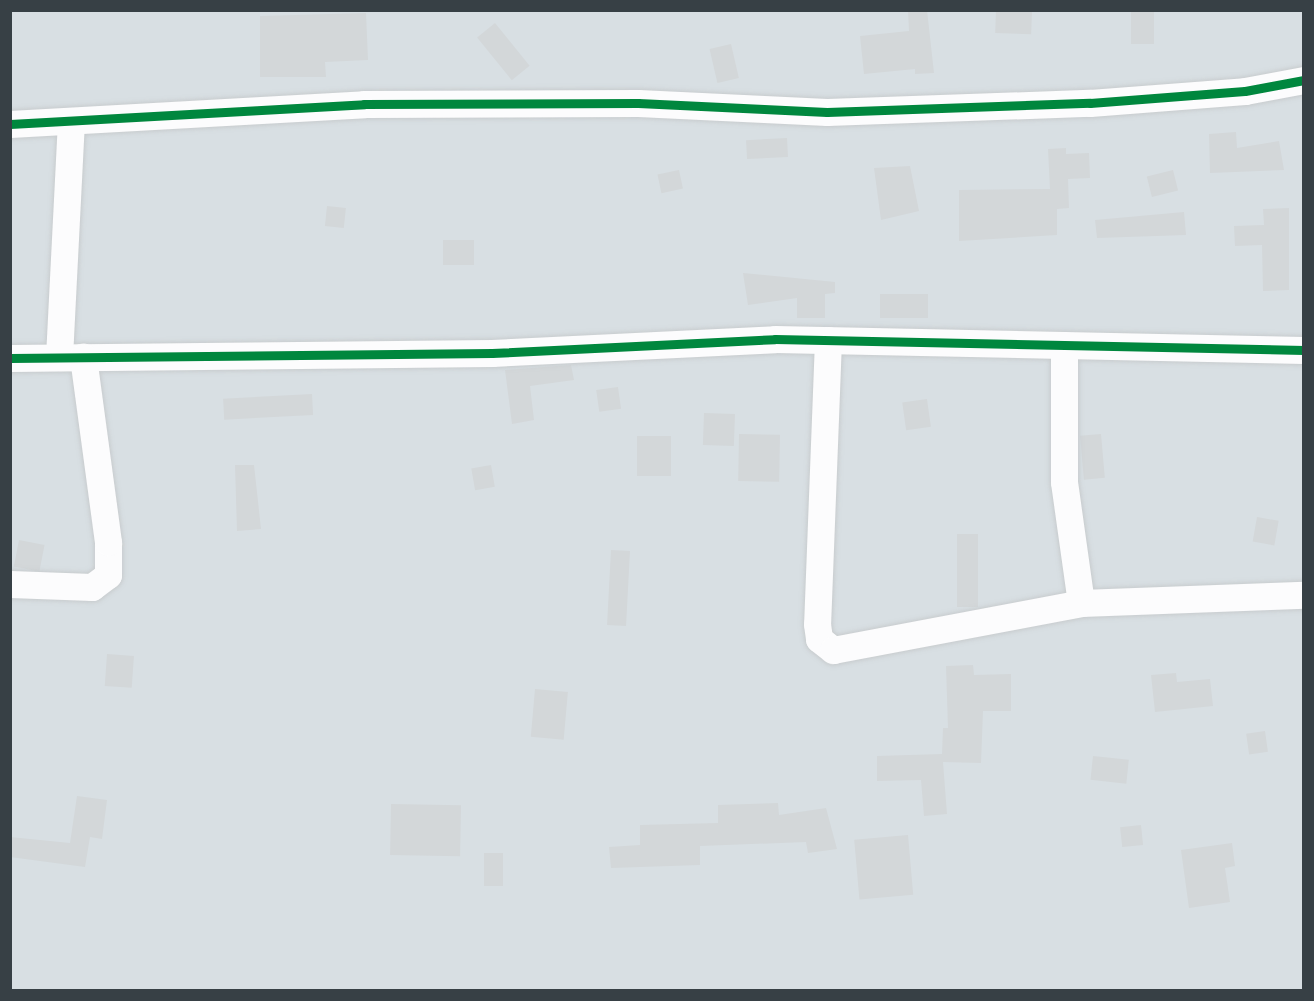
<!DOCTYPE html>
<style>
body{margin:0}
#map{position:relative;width:1314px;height:1001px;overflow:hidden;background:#ebeef0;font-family:Signika,sans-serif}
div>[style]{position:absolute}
.residential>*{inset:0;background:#d8dfe3;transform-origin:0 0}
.building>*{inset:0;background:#d3d7d9;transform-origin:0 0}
.roads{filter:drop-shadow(0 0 2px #c8ccce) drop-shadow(0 0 2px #c8ccce)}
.minor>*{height:27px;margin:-13.5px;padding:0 13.5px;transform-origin:13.5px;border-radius:13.5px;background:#fcfcfd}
.cycleway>*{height:9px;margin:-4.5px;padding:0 4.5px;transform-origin:4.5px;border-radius:4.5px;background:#00873e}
span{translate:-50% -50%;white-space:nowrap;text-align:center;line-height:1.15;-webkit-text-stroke:4.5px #fff;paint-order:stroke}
.frame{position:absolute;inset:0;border:12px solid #374045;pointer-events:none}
</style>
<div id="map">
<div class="residential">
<i style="left:11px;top:11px;width:1292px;height:979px"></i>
</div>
<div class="building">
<i style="clip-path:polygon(908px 10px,927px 10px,934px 73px,915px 74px,915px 69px,864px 74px,860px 36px,909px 31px)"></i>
<i style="left:996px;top:10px;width:36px;height:23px;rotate:2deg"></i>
<i style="left:1131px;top:10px;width:23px;height:34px"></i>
<i style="clip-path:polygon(366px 13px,368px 60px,325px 62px,326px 77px,260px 77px,260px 16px)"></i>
<i style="left:495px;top:23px;width:55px;height:23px;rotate:51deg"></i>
<i style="left:731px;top:44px;width:35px;height:22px;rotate:77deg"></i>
<i style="clip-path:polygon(1236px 132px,1237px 148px,1279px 141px,1284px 170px,1210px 173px,1209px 134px)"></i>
<i style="left:787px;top:138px;width:19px;height:41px;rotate:87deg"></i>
<i style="clip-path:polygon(1066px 148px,1066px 154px,1089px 153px,1090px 178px,1068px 179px,1069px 208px,1057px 209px,1057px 235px,959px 241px,959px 190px,1050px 189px,1048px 149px)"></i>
<i style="clip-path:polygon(910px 166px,919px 211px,881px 220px,874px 168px)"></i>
<i style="left:679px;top:170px;width:19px;height:22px;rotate:78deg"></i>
<i style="left:1173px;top:170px;width:21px;height:27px;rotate:76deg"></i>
<i style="left:327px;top:206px;width:19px;height:20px;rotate:6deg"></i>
<i style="clip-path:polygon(1289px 208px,1289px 290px,1263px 291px,1262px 245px,1235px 246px,1234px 226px,1264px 225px,1263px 209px)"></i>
<i style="clip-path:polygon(1184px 212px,1186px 235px,1097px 238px,1095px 220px)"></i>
<i style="left:443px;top:240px;width:31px;height:25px"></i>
<i style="clip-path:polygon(743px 273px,835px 282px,835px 293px,825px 294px,825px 318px,797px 318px,797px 298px,748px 305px)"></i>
<i style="left:928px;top:294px;width:24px;height:48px;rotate:90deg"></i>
<i style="clip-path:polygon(571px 365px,574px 380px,530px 386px,534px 420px,512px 424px,505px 370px)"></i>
<i style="left:618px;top:387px;width:22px;height:22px;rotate:82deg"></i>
<i style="left:312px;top:394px;width:21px;height:89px;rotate:87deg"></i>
<i style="left:927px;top:399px;width:28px;height:25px;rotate:82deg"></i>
<i style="left:704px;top:413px;width:31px;height:32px;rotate:2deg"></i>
<i style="left:739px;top:434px;width:41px;height:47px;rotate:1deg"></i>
<i style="left:1101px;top:434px;width:44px;height:21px;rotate:85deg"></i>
<i style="left:637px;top:436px;width:34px;height:40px"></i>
<i style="clip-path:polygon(235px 465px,254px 465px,261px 529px,237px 531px)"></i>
<i style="left:491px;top:465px;width:22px;height:20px;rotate:80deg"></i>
<i style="left:1257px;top:517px;width:22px;height:25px;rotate:10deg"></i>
<i style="left:957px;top:534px;width:21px;height:73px"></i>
<i style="left:19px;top:540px;width:26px;height:27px;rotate:11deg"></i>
<i style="left:611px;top:550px;width:19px;height:75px;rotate:3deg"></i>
<i style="left:107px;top:654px;width:27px;height:32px;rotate:4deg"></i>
<i style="clip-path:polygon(973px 665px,974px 675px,1011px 674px,1011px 711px,983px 711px,981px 763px,943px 762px,947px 814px,924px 816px,921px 780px,877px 781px,877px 756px,942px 754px,943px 728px,948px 728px,946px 666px)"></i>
<i style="clip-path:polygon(1176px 673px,1177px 682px,1210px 679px,1213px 706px,1155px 712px,1151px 675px)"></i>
<i style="left:535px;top:689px;width:33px;height:48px;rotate:5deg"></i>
<i style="left:1265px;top:731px;width:21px;height:19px;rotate:82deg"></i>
<i style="left:1093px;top:756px;width:36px;height:24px;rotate:6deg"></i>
<i style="clip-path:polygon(77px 796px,107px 800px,102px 839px,90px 837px,85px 867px,10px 857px,10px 837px,70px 843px)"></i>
<i style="clip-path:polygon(778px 803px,779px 815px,826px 808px,837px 849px,808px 853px,806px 842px,700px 846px,700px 865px,611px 868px,609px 847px,640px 845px,640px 825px,718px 823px,718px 805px)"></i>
<i style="left:391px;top:804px;width:70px;height:51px;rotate:1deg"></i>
<i style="left:1141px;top:825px;width:20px;height:21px;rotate:84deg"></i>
<i style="left:908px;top:835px;width:60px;height:54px;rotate:85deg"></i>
<i style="clip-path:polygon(1232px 843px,1235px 866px,1225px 868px,1230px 902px,1189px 908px,1181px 850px)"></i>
<i style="left:484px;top:853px;width:19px;height:33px"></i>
</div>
<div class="roads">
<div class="minor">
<i style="left:10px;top:124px;width:355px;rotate:-3.2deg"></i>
<i style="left:364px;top:104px;width:274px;rotate:-0.2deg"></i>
<i style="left:638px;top:103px;width:189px;rotate:2.7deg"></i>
<i style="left:827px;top:112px;width:263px;rotate:-2deg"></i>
<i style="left:1090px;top:103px;width:155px;rotate:-4.4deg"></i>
<i style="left:1245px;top:91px;width:60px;rotate:-10.6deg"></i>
<i style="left:828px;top:340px;width:284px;rotate:92.2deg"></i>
<i style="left:817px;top:624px;width:15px;rotate:82deg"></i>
<i style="left:819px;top:639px;width:18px;rotate:38deg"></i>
<i style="left:833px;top:650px;width:252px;rotate:-10.7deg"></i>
<i style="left:1081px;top:603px;width:223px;rotate:-2.1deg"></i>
<i style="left:1064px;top:345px;width:137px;rotate:90deg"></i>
<i style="left:1064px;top:482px;width:122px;rotate:82deg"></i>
<i style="left:59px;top:357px;width:233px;rotate:-87.1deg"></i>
<i style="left:10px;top:358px;width:482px;rotate:-0.6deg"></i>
<i style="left:492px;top:353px;width:283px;rotate:-2.8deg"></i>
<i style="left:775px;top:339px;width:529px;rotate:1.19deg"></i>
<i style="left:10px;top:584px;width:82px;rotate:2.1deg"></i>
<i style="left:92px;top:587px;width:20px;rotate:-37deg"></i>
<i style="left:108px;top:575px;width:33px;rotate:-90deg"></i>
<i style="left:108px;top:542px;width:187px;rotate:-97.7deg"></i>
</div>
</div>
<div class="cycleway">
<i style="left:10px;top:124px;width:355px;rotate:-3.2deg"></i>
<i style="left:364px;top:104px;width:274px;rotate:-0.2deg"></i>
<i style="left:638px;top:103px;width:189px;rotate:2.7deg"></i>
<i style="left:827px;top:112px;width:263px;rotate:-2deg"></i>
<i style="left:1090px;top:103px;width:155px;rotate:-4.4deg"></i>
<i style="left:1245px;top:91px;width:60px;rotate:-10.6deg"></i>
<i style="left:10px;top:358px;width:482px;rotate:-0.6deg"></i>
<i style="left:492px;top:353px;width:283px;rotate:-2.8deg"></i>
<i style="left:775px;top:339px;width:529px;rotate:1.19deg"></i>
</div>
<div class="frame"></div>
</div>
